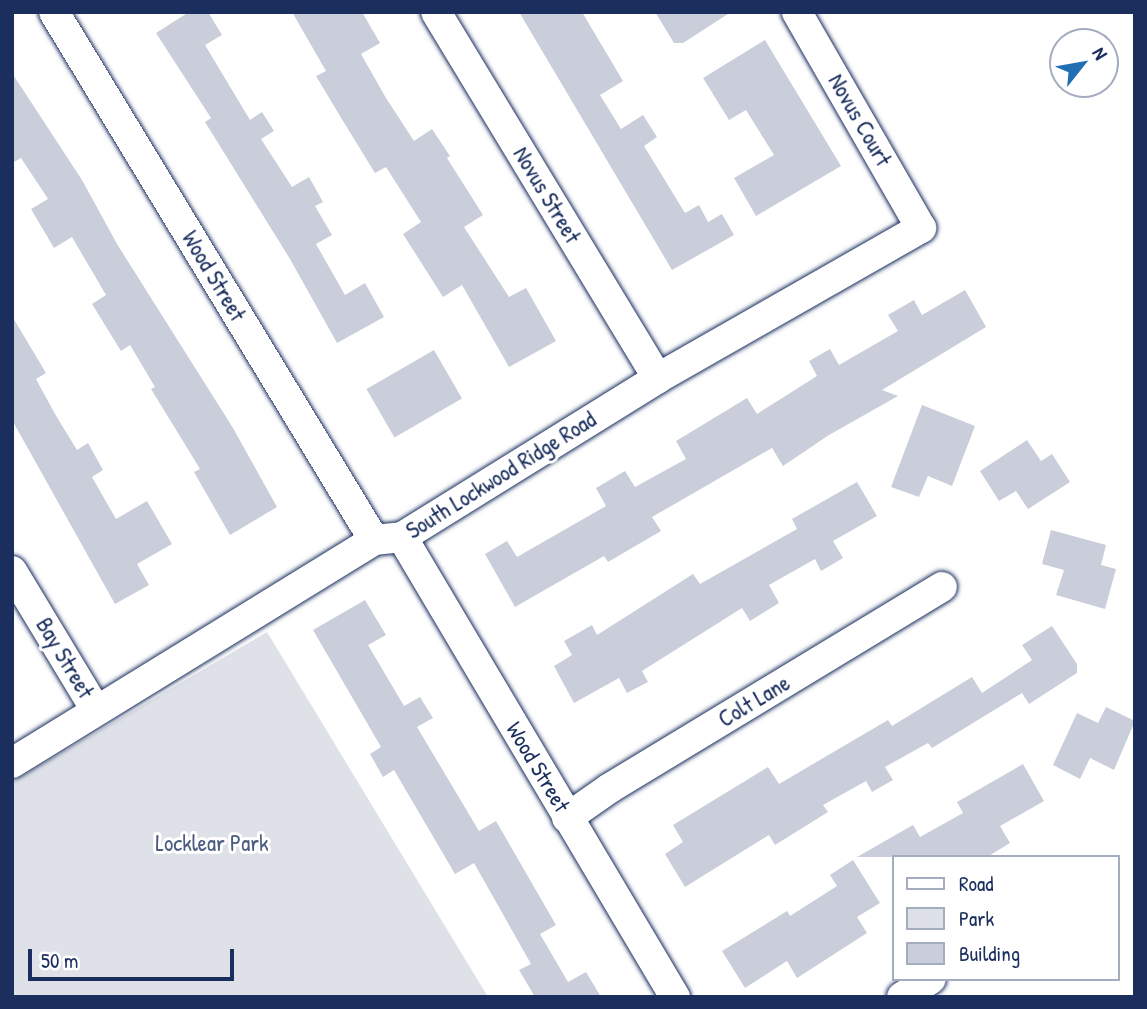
<!DOCTYPE html>
<style>
body{margin:0}
#map{position:relative;width:1147px;height:1009px;overflow:hidden;background:#fff;font-family:"Patrick Hand",sans-serif}
div>[style]{position:absolute}
.green>*{inset:0;background:#dee1e7}
.building>*{inset:0;background:#caceda;transform-origin:0 0}
.roads{filter:drop-shadow(0 0 2px #1b2f5e) drop-shadow(0 0 2px #1b2f5e)}
.street>*{height:30px;margin:-15px;padding:0 15px;transform-origin:15px;border-radius:15px;background:#fff}
span{translate:-50% -50%;white-space:nowrap;text-align:center;line-height:1.15;-webkit-text-stroke:6px #fff;paint-order:stroke}
.street-label{font-size:23px;color:#1b2f5e}
.park-label{font-size:23px;color:#4c5c80}
.frame{position:absolute;inset:0;border:14px solid #1b2f5e;pointer-events:none}
.legend{position:absolute;left:892px;top:855px;width:228px;height:126px;box-sizing:border-box;background:#fff;border:2px solid #a4acbf;margin:0;padding:9px 12px;list-style:none;font-size:21px;color:#1b2f5e}
.legend li{display:flex;align-items:center;gap:14px;height:35px}
.legend b{width:35px;border:2px solid #a4acbf}
.north{position:absolute;left:1049px;top:28px;width:70px;height:70px;box-sizing:border-box;background:#fff;border:2px solid #a4acbf;border-radius:50%;rotate:59deg;font-size:19px;font-weight:700;line-height:28px;text-align:center;color:#1b2f5e}
.north::after{content:'';display:block;margin:auto;width:24px;height:32px;background:#1f6fb2;clip-path:polygon(50% 0,100% 100%,50% 72%,0 100%)}
.scale{position:absolute;left:28px;top:949px;width:206px;height:32px;box-sizing:border-box;border:4px solid #1b2f5e;border-top:0;padding-left:9px;font-size:21px;line-height:24px;white-space:nowrap;color:#1b2f5e;-webkit-text-stroke:5px #fff;paint-order:stroke}
</style>
<div id="map">
<div class="green">
<i style="clip-path:polygon(267px 632px,488px 997px,12px 997px,12px 782px)"></i>
</div>
<div class="building">
<i style="clip-path:polygon(189px 12px,208px 12px,222px 35px,205px 45px,250px 120px,262px 112px,274px 131px,261px 139px,292px 187px,309px 177px,323px 202px,315px 206px,332px 235px,316px 244px,345px 295px,365px 283px,384px 317px,337px 343px,290px 259px,205px 122px,211px 118px,156px 33px)"></i>
<i style="clip-path:polygon(292px 12px,362px 12px,380px 43px,361px 54px,386px 98px,414px 141px,432px 129px,450px 156px,447px 158px,483px 215px,464px 227px,509px 297px,526px 288px,556px 341px,509px 367px,462px 285px,443px 297px,403px 234px,421px 222px,386px 167px,375px 173px,343px 121px,316px 76px,326px 71px)"></i>
<i style="clip-path:polygon(519px 12px,582px 12px,623px 81px,600px 95px,621px 129px,643px 115px,657px 137px,644px 146px,685px 213px,699px 205px,708px 222px,722px 214px,734px 235px,672px 270px)"></i>
<i style="clip-path:polygon(655px 12px,731px 12px,683px 43px,674px 43px)"></i>
<i style="clip-path:polygon(765px 40px,841px 166px,756px 216px,734px 178px,774px 155px,746px 110px,729px 120px,703px 78px)"></i>
<i style="clip-path:polygon(12px 73px,82px 180px,117px 244px,233px 428px,277px 507px,230px 535px,194px 472px,200px 469px,151px 389px,155px 387px,130px 345px,121px 351px,92px 304px,106px 295px,72px 237px,54px 248px,31px 209px,48px 199px,21px 158px,12px 163px)"></i>
<i style="clip-path:polygon(965px 290px,986px 327px,882px 390px,898px 396px,829px 435px,783px 466px,772px 448px,652px 517px,661px 531px,608px 562px,604px 556px,515px 607px,485px 554px,507px 541px,517px 557px,606px 506px,596px 488px,625px 471px,635px 487px,686px 459px,676px 441px,747px 398px,757px 414px,817px 376px,809px 361px,830px 349px,839px 365px,898px 331px,888px 315px,914px 300px,922px 315px)"></i>
<i style="clip-path:polygon(12px 316px,46px 373px,36px 379px,55px 414px,77px 450px,88px 443px,103px 470px,92px 477px,116px 519px,147px 501px,172px 544px,137px 564px,149px 585px,115px 604px,12px 420px)"></i>
<i style="left:434px;top:350px;width:56px;height:78px;rotate:60deg"></i>
<i style="clip-path:polygon(922px 405px,975px 426px,952px 486px,928px 476px,919px 497px,891px 487px)"></i>
<i style="clip-path:polygon(1027px 440px,1041px 461px,1052px 454px,1070px 482px,1028px 509px,1016px 491px,999px 501px,980px 471px)"></i>
<i style="clip-path:polygon(857px 482px,877px 516px,833px 541px,843px 558px,821px 571px,815px 559px,769px 585px,779px 603px,750px 621px,742px 608px,642px 671px,648px 682px,627px 693px,619px 678px,574px 703px,554px 666px,572px 655px,564px 641px,592px 625px,597px 635px,693px 574px,700px 584px,797px 529px,792px 519px)"></i>
<i style="clip-path:polygon(1051px 530px,1106px 545px,1101px 565px,1116px 569px,1105px 609px,1056px 595px,1064px 570px,1042px 564px)"></i>
<i style="clip-path:polygon(365px 600px,386px 635px,368px 645px,404px 706px,420px 697px,433px 718px,417px 727px,479px 831px,496px 821px,556px 925px,540px 934px,568px 982px,586px 972px,601px 997px,535px 997px,519px 970px,531px 964px,474px 863px,455px 874px,394px 770px,383px 777px,370px 754px,381px 747px,313px 630px)"></i>
<i style="clip-path:polygon(1052px 626px,1077px 664px,1077px 673px,1029px 704px,1022px 693px,932px 748px,928px 743px,885px 767px,893px 780px,872px 792px,866px 781px,823px 805px,828px 812px,775px 845px,769px 835px,685px 887px,665px 854px,683px 842px,673px 825px,768px 767px,779px 784px,888px 720px,892px 726px,972px 677px,982px 693px,1032px 660px,1022px 645px)"></i>
<i style="clip-path:polygon(1106px 707px,1135px 721px,1114px 770px,1090px 758px,1080px 779px,1053px 765px,1077px 713px,1098px 723px)"></i>
<i style="clip-path:polygon(1023px 764px,1044px 801px,1000px 826px,1010px 843px,987px 857px,857px 857px,913px 825px,920px 837px,963px 813px,957px 802px)"></i>
<i style="clip-path:polygon(853px 860px,880px 903px,857px 917px,867px 933px,797px 978px,787px 961px,745px 988px,722px 951px,787px 911px,790px 916px,837px 886px,830px 875px)"></i>
</div>
<div class="roads">
<div class="street">
<i style="left:54px;top:12px;width:617px;rotate:58.78deg"></i>
<i style="left:436px;top:12px;width:428px;rotate:58.8deg"></i>
<i style="left:402px;top:537px;width:535px;rotate:59.31deg"></i>
<i style="left:12px;top:571px;width:162px;rotate:58.9deg"></i>
<i style="left:12px;top:763px;width:425px;rotate:-31.6deg"></i>
<i style="left:374px;top:540px;width:28px;rotate:-6deg"></i>
<i style="left:402px;top:537px;width:301px;rotate:-31.8deg"></i>
<i style="left:658px;top:378px;width:303px;rotate:-29.7deg"></i>
<i style="left:921px;top:228px;width:249px;rotate:-119.9deg"></i>
<i style="left:567px;top:818px;width:52px;rotate:-34.9deg"></i>
<i style="left:610px;top:788px;width:388px;rotate:-31.2deg"></i>
<i style="left:902px;top:997px;width:34px;rotate:-32deg"></i>
</div>
</div>
<div class="street-label">
<span style="left:860px;top:120px;rotate:60deg">Novus Court</span>
<span style="left:547px;top:195px;rotate:59deg">Novus Street</span>
<span style="left:214px;top:276px;rotate:59deg">Wood Street</span>
<span style="left:501px;top:475px;rotate:-32deg">South Lockwood Ridge Road</span>
<span style="left:65px;top:658px;rotate:59deg">Bay Street</span>
<span style="left:754px;top:701px;rotate:-31deg">Colt Lane</span>
<span style="left:538px;top:767px;rotate:59deg">Wood Street</span>
</div>
<div class="park-label">
<span style="left:212px;top:843px">Locklear Park</span>
</div>
<div class="frame"></div>
<ul class="legend">
<li><b style="height:9px;background:#fff"></b>Road</li>
<li><b style="height:19px;background:#dee1e7"></b>Park</li>
<li><b style="height:19px;background:#caceda"></b>Building</li>
</ul>
<div class="north">N</div>
<div class="scale">50 m</div>
</div>
